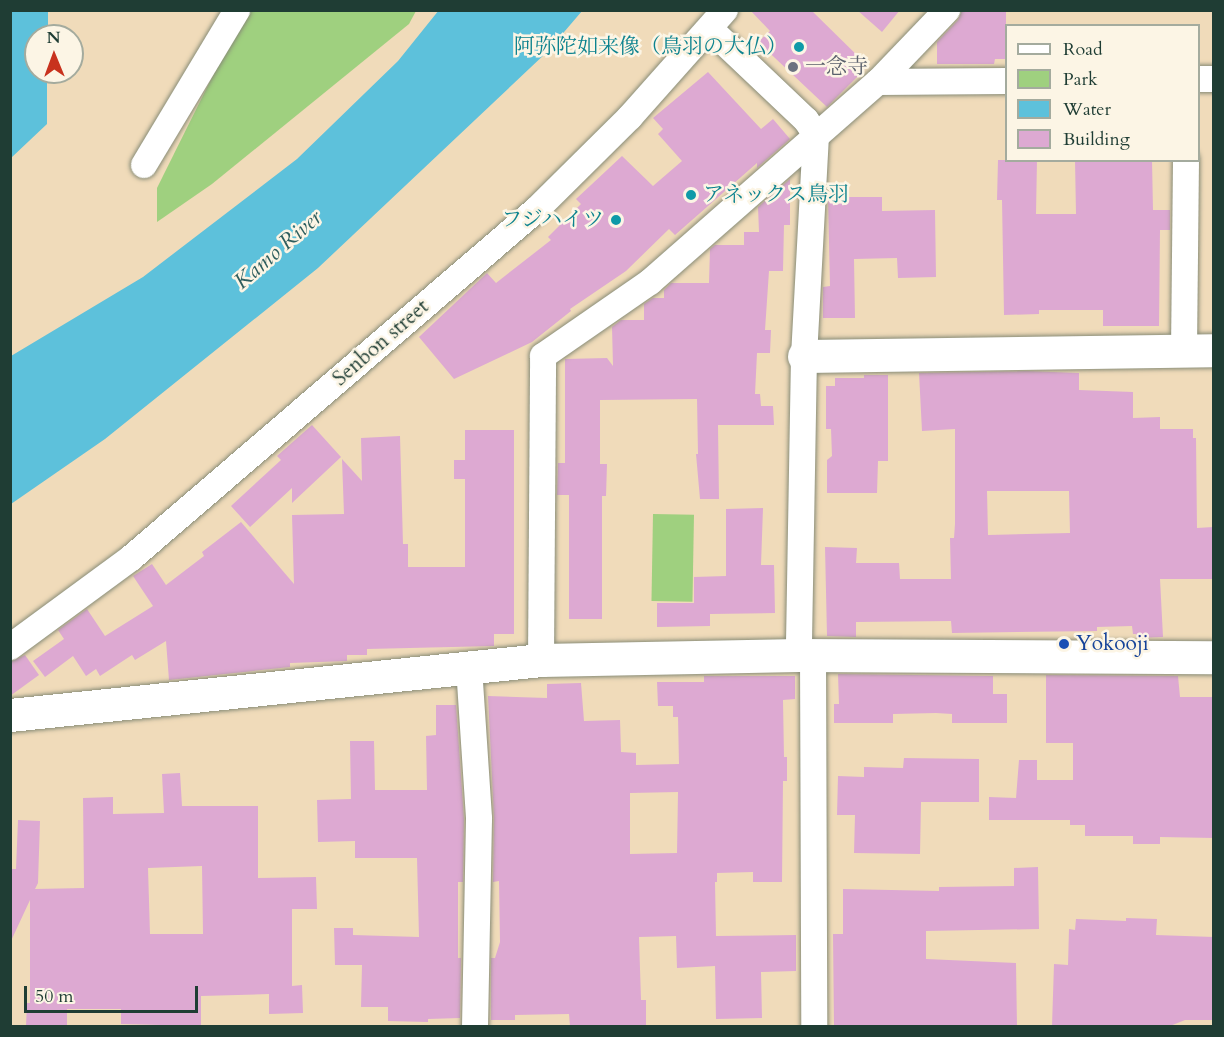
<!DOCTYPE html>
<meta charset="utf-8">
<style>
body{margin:0}
#map{position:relative;width:1224px;height:1037px;overflow:hidden;background:#f0dbba;font-family:Cardo,"Noto Serif JP",serif}
div>[style]{position:absolute}
.green>*{inset:0;background:#9fd07f;transform-origin:0 0}
.water>*{inset:0;background:#5dc1db}
.building>*{inset:0;background:#dda9d2}
.roads{filter:drop-shadow(0 0 2px #888c77) drop-shadow(0 0 2px #888c77)}
.street>*{height:26px;margin:-13px;padding:0 13px;transform-origin:13px;border-radius:13px;background:#fff}
.secondary>*{height:33px;margin:-16.5px;padding:0 16.5px;transform-origin:16.5px;border-radius:16.5px;background:#fff}
.dots>*{width:16px;height:16px;translate:-50% -50%;box-sizing:border-box;border:3px solid #fcf5e5;border-radius:50%}
span{translate:-50% -50%;white-space:nowrap;text-align:center;line-height:1.15;-webkit-text-stroke:5px #fcf5e5;paint-order:stroke}
.culture-label{font-size:21px;color:#0d838f}
.right{translate:-100% -50%;text-align:right}
.left{translate:0 -50%;text-align:left}
.worship-label{font-size:21px;color:#5b616d}
.street-label{font-size:21px;color:#1f3d34}
.transit-label{font-size:21px;color:#164399}
.water-label{font-size:22px;color:#2e5e5e;font-style:italic}
.frame{position:absolute;inset:0;border:12px solid #1f3d34;pointer-events:none}
.legend{position:absolute;left:1005px;top:24px;width:195px;height:138px;box-sizing:border-box;background:#fcf5e5;border:2px solid #a4ab9e;margin:0;padding:8px 10px;list-style:none;font-size:18px;color:#1f3d34}
.legend li{display:flex;align-items:center;gap:12px;height:30px}
.legend b{width:30px;border:2px solid #a4ab9e}
.north{position:absolute;left:24px;top:24px;width:60px;height:60px;box-sizing:border-box;background:#fcf5e5;border:2px solid #a4ab9e;border-radius:50%;rotate:359deg;font-size:16px;font-weight:700;line-height:24px;text-align:center;color:#1f3d34}
.north::after{content:'';display:block;margin:auto;width:21px;height:27px;background:#c8321e;clip-path:polygon(50% 0,100% 100%,50% 72%,0 100%)}
.scale{position:absolute;left:24px;top:986px;width:174px;height:27px;box-sizing:border-box;border:3px solid #1f3d34;border-top:0;padding-left:8px;font-size:18px;line-height:21px;white-space:nowrap;color:#1f3d34;-webkit-text-stroke:4px #fcf5e5;paint-order:stroke}
</style>
<div id="map">
<div class="green">
<i style="clip-path:polygon(245px 11px,416px 11px,409px 24px,212px 184px,157px 222px,157px 188px)"></i>
<i style="left:653px;top:514px;width:41px;height:87px;rotate:1deg"></i>
</div>
<div class="water">
<i style="clip-path:polygon(11px 10px,48px 11px,48px 36px,36px 36px,36px 72px,47px 72px,47px 124px,11px 158px)"></i>
<i style="clip-path:polygon(439px 10px,582px 11px,547px 52px,318px 268px,105px 439px,11px 504px,11px 356px,143px 277px,297px 159px,398px 61px)"></i>
</div>
<div class="building">
<i style="clip-path:polygon(750px 10px,811px 10px,868px 66px,827px 107px,758px 42px,770px 31px)"></i>
<i style="clip-path:polygon(857px 10px,900px 10px,882px 32px)"></i>
<i style="clip-path:polygon(962px 10px,1006px 10px,1006px 59px,995px 59px,994px 64px,937px 64px,937px 42px,958px 20px)"></i>
<i style="clip-path:polygon(708px 72px,761px 129px,773px 119px,790px 139px,757px 168px,757px 163px,675px 235px,669px 229px,626px 271px,570px 309px,571px 311px,532px 342px,454px 379px,419px 337px,487px 273px,496px 283px,551px 240px,548px 237px,581px 204px,576px 199px,622px 156px,653px 186px,682px 161px,658px 134px,663px 129px,653px 118px)"></i>
<i style="clip-path:polygon(998px 160px,1037px 160px,1036px 214px,1076px 214px,1075px 160px,1152px 160px,1153px 210px,1170px 210px,1170px 230px,1160px 230px,1159px 326px,1103px 326px,1103px 310px,1039px 310px,1039px 314px,1004px 315px,1002px 200px,997px 200px)"></i>
<i style="clip-path:polygon(790px 179px,790px 225px,784px 225px,783px 271px,769px 271px,765px 330px,771px 330px,770px 353px,757px 353px,755px 394px,760px 394px,761px 406px,773px 406px,774px 425px,718px 425px,719px 499px,700px 499px,696px 454px,698px 454px,697px 399px,600px 400px,600px 464px,607px 464px,606px 496px,602px 496px,602px 619px,569px 619px,569px 495px,557px 495px,558px 463px,565px 463px,565px 359px,607px 358px,613px 366px,612px 327px,621px 320px,644px 320px,644px 304px,653px 298px,664px 298px,664px 290px,671px 283px,709px 283px,710px 249px,715px 245px,744px 245px,744px 232px,759px 232px,758px 207px)"></i>
<i style="clip-path:polygon(828px 197px,882px 197px,882px 211px,935px 210px,936px 277px,898px 278px,897px 258px,854px 259px,855px 318px,823px 318px,823px 287px,830px 286px)"></i>
<i style="clip-path:polygon(evenodd,1027px 371px,1079px 373px,1079px 390px,1133px 392px,1133px 418px,1160px 417px,1160px 429px,1193px 429px,1193px 438px,1196px 438px,1197px 528px,1213px 527px,1212px 579px,1160px 579px,1163px 637px,1136px 638px,1136px 634px,1133px 634px,1132px 626px,1097px 627px,1097px 631px,952px 633px,951px 621px,856px 622px,856px 637px,827px 636px,825px 547px,857px 548px,856px 563px,899px 563px,900px 579px,951px 579px,950px 538px,954px 538px,955px 524px,955px 429px,922px 431px,919px 373px,1027px 371px,987px 491px,1069px 491px,1070px 533px,988px 535px,987px 491px)"></i>
<i style="clip-path:polygon(864px 375px,888px 375px,888px 461px,878px 461px,877px 493px,827px 493px,827px 460px,832px 456px,831px 429px,826px 429px,826px 386px,835px 386px,835px 378px,864px 378px)"></i>
<i style="clip-path:polygon(312px 425px,341px 457px,292px 503px,292px 488px,250px 527px,231px 506px,281px 460px,277px 456px)"></i>
<i style="clip-path:polygon(465px 430px,514px 430px,514px 634px,494px 634px,494px 646px,367px 649px,367px 655px,347px 655px,347px 661px,290px 663px,290px 667px,169px 680px,166px 641px,135px 660px,132px 655px,100px 676px,96px 669px,86px 676px,73px 656px,45px 677px,33px 661px,64px 639px,58px 630px,87px 609px,105px 636px,153px 606px,133px 576px,152px 564px,166px 585px,204px 556px,202px 552px,241px 522px,294px 584px,292px 515px,344px 514px,342px 459px,362px 481px,361px 438px,400px 436px,403px 544px,408px 544px,408px 567px,465px 567px,465px 479px,454px 479px,454px 460px,465px 460px)"></i>
<i style="clip-path:polygon(763px 508px,761px 565px,774px 565px,775px 613px,710px 614px,710px 626px,657px 627px,657px 603px,694px 603px,694px 577px,726px 576px,726px 509px)"></i>
<i style="clip-path:polygon(25px 655px,39px 675px,10px 696px,10px 662px)"></i>
<i style="clip-path:polygon(838px 674px,993px 676px,993px 694px,1007px 694px,1007px 723px,952px 723px,952px 714px,936px 713px,893px 714px,893px 723px,834px 723px,834px 704px,839px 704px)"></i>
<i style="clip-path:polygon(1046px 675px,1178px 676px,1180px 697px,1214px 697px,1214px 838px,1160px 837px,1160px 844px,1133px 844px,1133px 836px,1085px 836px,1085px 825px,1070px 825px,1070px 820px,989px 820px,989px 797px,1016px 798px,1019px 760px,1037px 760px,1037px 780px,1073px 780px,1073px 743px,1046px 743px)"></i>
<i style="clip-path:polygon(evenodd,704px 676px,795px 676px,795px 699px,783px 700px,784px 757px,787px 757px,787px 781px,783px 781px,782px 882px,753px 882px,753px 872px,717px 873px,717px 882px,715px 882px,716px 936px,796px 935px,796px 971px,761px 972px,762px 1018px,716px 1019px,715px 966px,677px 968px,676px 936px,639px 937px,641px 1000px,646px 1000px,646px 1026px,570px 1026px,569px 1014px,515px 1015px,515px 1020px,491px 1020px,491px 958px,495px 958px,500px 942px,499px 881px,493px 882px,494px 818px,488px 696px,547px 698px,547px 684px,581px 683px,584px 721px,620px 720px,621px 752px,636px 753px,636px 765px,679px 764px,678px 717px,673px 717px,673px 706px,658px 706px,657px 682px,704px 682px,704px 676px,678px 792px,677px 853px,630px 854px,630px 793px,678px 792px)"></i>
<i style="clip-path:polygon(436px 705px,456px 705px,464px 819px,463px 882px,458px 882px,458px 958px,461px 958px,460px 1018px,428px 1019px,428px 1022px,388px 1021px,388px 1007px,361px 1007px,362px 965px,335px 965px,334px 928px,353px 928px,353px 935px,419px 937px,417px 858px,355px 858px,355px 841px,318px 842px,317px 800px,351px 799px,350px 741px,374px 741px,375px 790px,427px 790px,426px 736px,436px 735px)"></i>
<i style="clip-path:polygon(904px 758px,979px 759px,979px 802px,921px 802px,920px 854px,854px 853px,855px 815px,837px 815px,838px 776px,864px 777px,864px 767px,903px 768px)"></i>
<i style="clip-path:polygon(evenodd,180px 773px,182px 806px,258px 806px,258px 878px,316px 877px,317px 909px,292px 909px,292px 986px,302px 985px,303px 1013px,269px 1014px,269px 994px,201px 996px,201px 1026px,121px 1024px,121px 1009px,67px 1009px,67px 1026px,26px 1026px,27px 1003px,30px 1003px,30px 900px,10px 943px,10px 869px,16px 869px,18px 820px,40px 821px,38px 883px,35px 889px,84px 888px,83px 798px,113px 797px,113px 814px,164px 813px,162px 774px,180px 773px,202px 866px,203px 934px,150px 934px,148px 868px,202px 866px)"></i>
<i style="clip-path:polygon(1038px 867px,1039px 929px,926px 931px,926px 959px,1016px 963px,1017px 1026px,834px 1026px,833px 934px,843px 934px,843px 889px,939px 891px,939px 887px,1014px 886px,1014px 868px)"></i>
<i style="clip-path:polygon(1126px 918px,1157px 919px,1156px 935px,1214px 937px,1214px 1020px,1185px 1020px,1170px 1026px,1052px 1026px,1054px 964px,1068px 965px,1069px 929px,1075px 930px,1076px 919px,1126px 921px)"></i>
</div>
<div class="roads">
<div class="street">
<i style="left:710px;top:29px;width:132px;rotate:43.5deg"></i>
<i style="left:806px;top:120px;width:18px;rotate:56deg"></i>
<i style="left:816px;top:135px;width:221px;rotate:93.1deg"></i>
<i style="left:804px;top:356px;width:299px;rotate:91deg"></i>
<i style="left:1198px;top:79px;width:16px"></i>
<i style="left:878px;top:82px;width:128px;rotate:-0.4deg"></i>
<i style="left:144px;top:165px;width:181px;rotate:-59deg"></i>
<i style="left:1184px;top:351px;width:191px;rotate:-89.4deg"></i>
<i style="left:10px;top:647px;width:150px;rotate:-36.3deg"></i>
<i style="left:131px;top:558px;width:534px;rotate:-40.67deg"></i>
<i style="left:536px;top:210px;width:132px;rotate:-44.7deg"></i>
<i style="left:630px;top:117px;width:143px;rotate:-48.4deg"></i>
<i style="left:813px;top:655px;width:371px;rotate:89.8deg"></i>
<i style="left:541px;top:660px;width:304px;rotate:-89.6deg"></i>
<i style="left:543px;top:356px;width:130px;rotate:-34.7deg"></i>
<i style="left:650px;top:282px;width:303px;rotate:-41.3deg"></i>
<i style="left:878px;top:82px;width:100px;rotate:-46.2deg"></i>
<i style="left:469px;top:667px;width:152px;rotate:86.2deg"></i>
<i style="left:479px;top:819px;width:207px;rotate:91.1deg"></i>
</div>
<div class="secondary">
<i style="left:804px;top:356px;width:410px;rotate:-0.8deg"></i>
<i style="left:10px;top:715px;width:534px;rotate:-5.91deg"></i>
<i style="left:541px;top:660px;width:258px;rotate:-1.1deg"></i>
<i style="left:799px;top:655px;width:415px;rotate:0.3deg"></i>
</div>
</div>
<div class="dots">
<i style="left:799px;top:47px;background:#0f9aa8"></i>
<i style="left:793px;top:67px;background:#6b7280"></i>
<i style="left:691px;top:195px;background:#0f9aa8"></i>
<i style="left:616px;top:220px;background:#0f9aa8"></i>
<i style="left:1064px;top:644px;background:#1a4fb4"></i>
</div>
<div class="culture-label">
<span class="right" style="left:787px;top:47px">阿弥陀如来像（鳥羽の大仏）</span>
<span class="left" style="left:703px;top:195px">アネックス鳥羽</span>
<span class="right" style="left:604px;top:220px">フジハイツ</span>
</div>
<div class="worship-label">
<span class="left" style="left:805px;top:67px">一念寺</span>
</div>
<div class="street-label">
<span style="left:381px;top:343px;rotate:-41deg">Senbon street</span>
</div>
<div class="transit-label">
<span class="left" style="left:1076px;top:644px">Yokooji</span>
</div>
<div class="water-label">
<span style="left:278px;top:250px;rotate:-41deg">Kamo River</span>
</div>
<div class="frame"></div>
<ul class="legend">
<li><b style="height:8px;background:#fff"></b>Road</li>
<li><b style="height:16px;background:#9fd07f"></b>Park</li>
<li><b style="height:16px;background:#5dc1db"></b>Water</li>
<li><b style="height:16px;background:#dda9d2"></b>Building</li>
</ul>
<div class="north">N</div>
<div class="scale">50 m</div>
</div>
